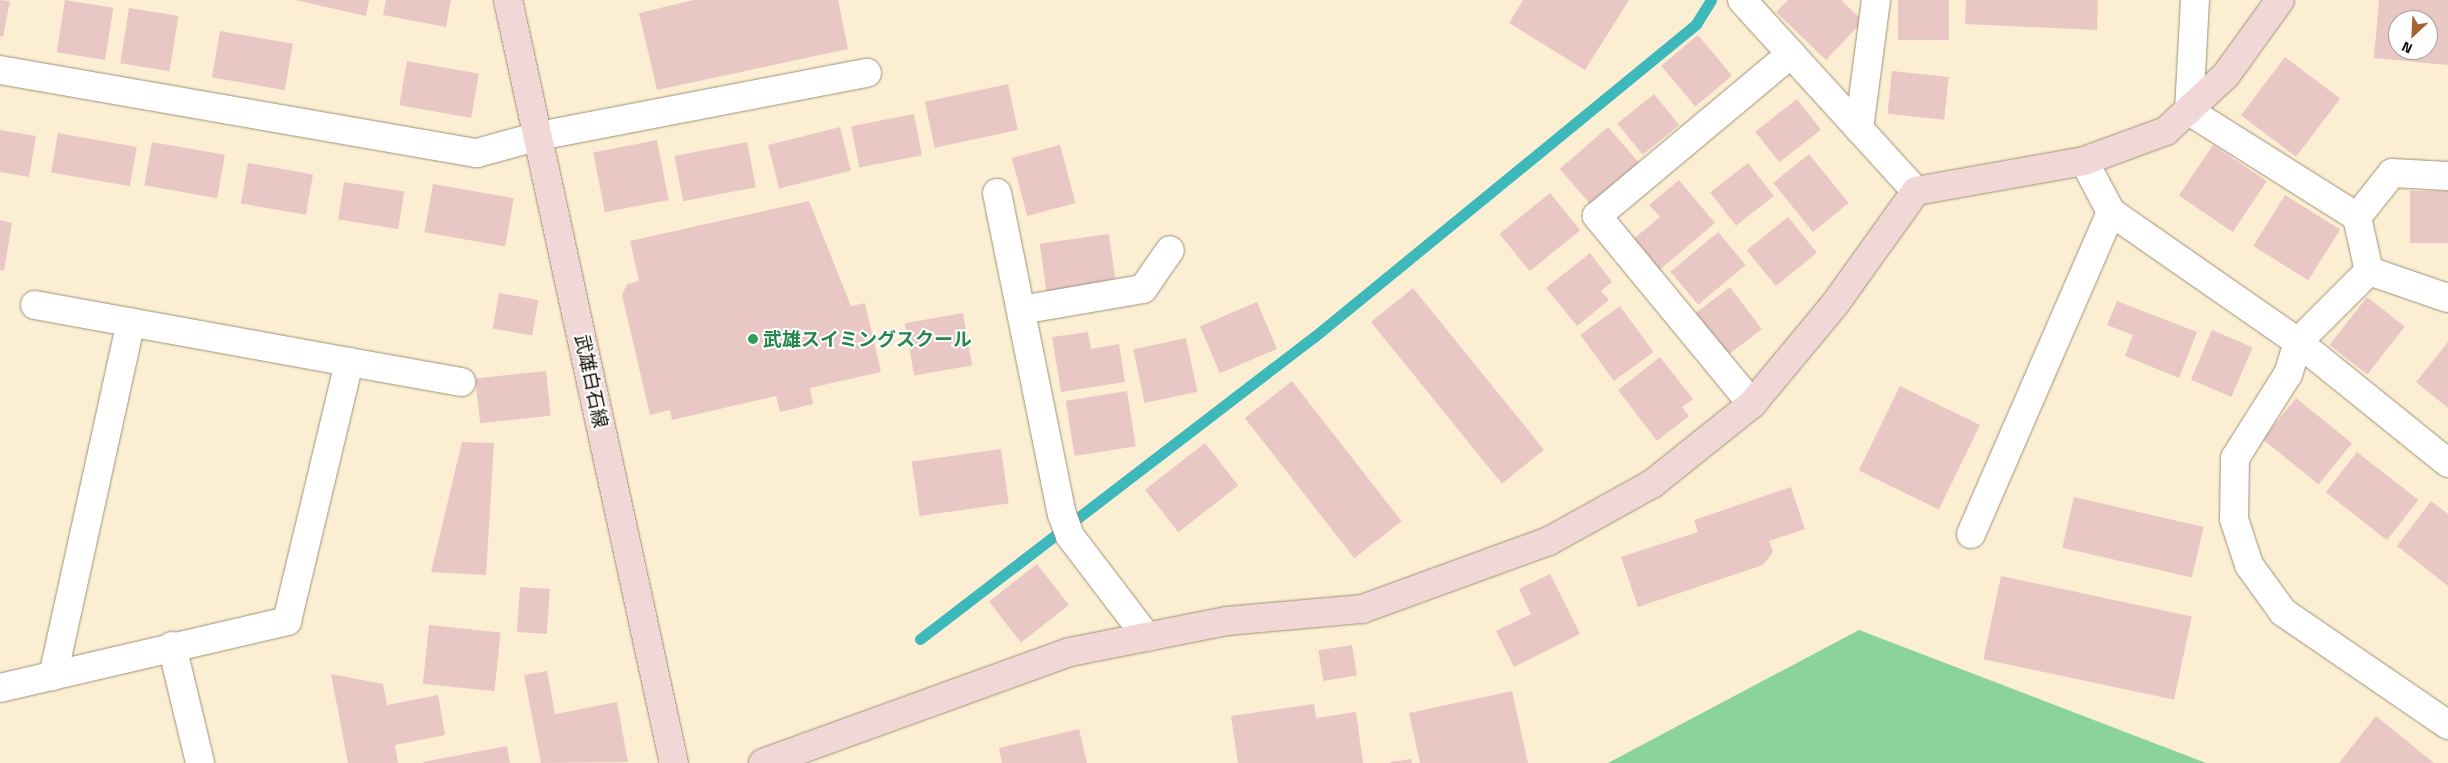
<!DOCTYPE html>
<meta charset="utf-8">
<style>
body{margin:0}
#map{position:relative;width:2448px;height:763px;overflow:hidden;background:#fceed3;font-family:"Titillium Web","Noto Sans JP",sans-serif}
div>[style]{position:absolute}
.forest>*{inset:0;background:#8ad39c}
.stream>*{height:11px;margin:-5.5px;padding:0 5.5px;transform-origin:5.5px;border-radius:5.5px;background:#3db8bb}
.building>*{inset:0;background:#e9c7c5;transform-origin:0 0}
.roads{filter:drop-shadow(0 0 1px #9d9178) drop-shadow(0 0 1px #9d9178)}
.street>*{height:28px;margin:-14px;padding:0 14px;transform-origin:14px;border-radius:14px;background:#fff}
.secondary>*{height:28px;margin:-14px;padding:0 14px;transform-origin:14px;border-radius:14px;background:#f1d8d6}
.dots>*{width:14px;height:14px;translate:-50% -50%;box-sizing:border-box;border:2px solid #fff;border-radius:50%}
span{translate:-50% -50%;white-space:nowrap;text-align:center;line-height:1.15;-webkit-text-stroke:4px #fff;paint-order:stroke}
.leisure-label{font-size:19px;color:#27864d;font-weight:700}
.left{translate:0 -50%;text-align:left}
.street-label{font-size:19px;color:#130f06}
.north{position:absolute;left:2388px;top:10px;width:50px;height:50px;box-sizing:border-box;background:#fff;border:1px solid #a19f9b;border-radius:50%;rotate:205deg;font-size:14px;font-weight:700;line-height:20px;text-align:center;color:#130f06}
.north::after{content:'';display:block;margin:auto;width:18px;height:22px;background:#a76433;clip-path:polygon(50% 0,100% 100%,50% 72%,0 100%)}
</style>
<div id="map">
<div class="forest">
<i style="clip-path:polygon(1859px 630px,2206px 763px,1608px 763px)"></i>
</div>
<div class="stream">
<i style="left:920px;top:639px;width:496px;rotate:-37.5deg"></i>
<i style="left:1314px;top:337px;width:494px;rotate:-39.3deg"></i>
<i style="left:1696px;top:24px;width:28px;rotate:-58deg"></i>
</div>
<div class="building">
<i style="clip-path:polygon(0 0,10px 1px,3px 37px,0 36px)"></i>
<i style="left:65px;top:0;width:49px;height:53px;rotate:9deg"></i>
<i style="clip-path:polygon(295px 0,369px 0,366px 16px)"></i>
<i style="clip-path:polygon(386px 0,451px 0,446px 27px,383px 15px)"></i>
<i style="clip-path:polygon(694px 0,838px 0,848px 49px,657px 90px,639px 13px)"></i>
<i style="clip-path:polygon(1523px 0,1629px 0,1585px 70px,1509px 23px)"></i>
<i style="clip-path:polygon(1788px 0,1841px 0,1863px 21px,1826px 60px,1776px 12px)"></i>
<i style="left:1898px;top:0;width:51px;height:40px"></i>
<i style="clip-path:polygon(1966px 0,2098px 0,2097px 30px,1965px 24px)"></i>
<i style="clip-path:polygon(evenodd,2379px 0,2448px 0,2448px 65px,2374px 58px,2379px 0,2398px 20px,2428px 20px,2428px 50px,2398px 50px,2398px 20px)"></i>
<i style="left:129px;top:8px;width:50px;height:56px;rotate:9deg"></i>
<i style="left:220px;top:31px;width:74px;height:47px;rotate:10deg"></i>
<i style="left:1698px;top:35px;width:53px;height:48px;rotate:50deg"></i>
<i style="left:2285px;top:57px;width:69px;height:73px;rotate:37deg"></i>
<i style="left:407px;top:61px;width:73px;height:45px;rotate:10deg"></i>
<i style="left:1892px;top:71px;width:57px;height:43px;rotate:6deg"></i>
<i style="left:1008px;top:84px;width:47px;height:85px;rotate:78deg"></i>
<i style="left:1654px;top:94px;width:40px;height:47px;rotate:51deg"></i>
<i style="left:1797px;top:99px;width:39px;height:53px;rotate:52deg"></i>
<i style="left:914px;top:114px;width:42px;height:64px;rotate:79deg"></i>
<i style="left:840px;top:127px;width:45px;height:74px;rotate:76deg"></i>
<i style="left:1608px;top:127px;width:48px;height:64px;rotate:49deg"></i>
<i style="clip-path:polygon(0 130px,36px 136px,29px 177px,0 172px)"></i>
<i style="left:58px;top:133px;width:80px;height:40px;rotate:10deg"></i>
<i style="left:657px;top:140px;width:61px;height:65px;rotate:79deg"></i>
<i style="left:152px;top:142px;width:74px;height:44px;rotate:10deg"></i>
<i style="left:747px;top:142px;width:46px;height:74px;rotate:79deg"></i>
<i style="left:1060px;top:145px;width:60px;height:50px;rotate:75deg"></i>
<i style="left:2213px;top:145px;width:65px;height:61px;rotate:34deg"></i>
<i style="left:1809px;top:154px;width:63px;height:46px;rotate:51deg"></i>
<i style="left:248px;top:163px;width:66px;height:41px;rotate:10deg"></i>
<i style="left:1748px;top:163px;width:42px;height:48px;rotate:52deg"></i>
<i style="clip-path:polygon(1679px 180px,1715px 223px,1657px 272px,1631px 241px,1660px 217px,1649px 205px)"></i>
<i style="left:344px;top:182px;width:61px;height:38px;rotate:9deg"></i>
<i style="left:433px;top:184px;width:82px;height:49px;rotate:10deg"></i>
<i style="left:2410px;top:191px;width:38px;height:52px"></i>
<i style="left:1550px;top:193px;width:48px;height:65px;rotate:51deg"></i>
<i style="left:2285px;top:195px;width:65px;height:60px;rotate:32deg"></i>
<i style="clip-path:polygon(809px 201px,851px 306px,865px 303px,881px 372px,810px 388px,813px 404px,780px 412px,776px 396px,672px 420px,670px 410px,650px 415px,622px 295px,627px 284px,639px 281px,630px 241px)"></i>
<i style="left:1788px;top:217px;width:46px;height:53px;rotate:51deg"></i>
<i style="clip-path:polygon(0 220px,12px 223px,4px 271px,0 270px)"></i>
<i style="left:1718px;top:232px;width:43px;height:62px;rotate:50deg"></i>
<i style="left:1109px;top:234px;width:49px;height:70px;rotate:82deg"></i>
<i style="clip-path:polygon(1590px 253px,1612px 282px,1601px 291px,1609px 300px,1577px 326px,1546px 288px)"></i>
<i style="left:1730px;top:287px;width:53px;height:49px;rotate:53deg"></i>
<i style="left:1413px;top:288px;width:208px;height:54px;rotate:51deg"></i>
<i style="left:499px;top:293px;width:40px;height:36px;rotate:10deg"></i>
<i style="left:2367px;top:297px;width:48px;height:61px;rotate:38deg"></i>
<i style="clip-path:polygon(2117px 301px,2197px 332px,2179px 378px,2125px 356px,2133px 335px,2107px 325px)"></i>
<i style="left:1257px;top:302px;width:51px;height:62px;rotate:67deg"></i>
<i style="left:1620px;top:306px;width:57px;height:49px;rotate:54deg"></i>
<i style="left:963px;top:313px;width:53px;height:59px;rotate:80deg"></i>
<i style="left:2212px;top:330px;width:44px;height:54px;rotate:23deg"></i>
<i style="clip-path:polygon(1088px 332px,1091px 349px,1119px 344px,1125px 382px,1061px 392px,1052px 337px)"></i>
<i style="left:1186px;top:338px;width:55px;height:54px;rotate:78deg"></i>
<i style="clip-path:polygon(2448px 342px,2448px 408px,2416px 382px)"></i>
<i style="clip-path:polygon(1660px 357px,1693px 399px,1682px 407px,1689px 416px,1657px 441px,1618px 390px)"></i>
<i style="left:546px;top:371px;width:45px;height:71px;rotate:84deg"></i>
<i style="left:1292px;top:381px;width:178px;height:60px;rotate:52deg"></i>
<i style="left:1900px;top:386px;width:89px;height:94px;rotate:26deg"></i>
<i style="left:1127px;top:391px;width:56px;height:62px;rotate:81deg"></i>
<i style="left:2296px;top:398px;width:72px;height:53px;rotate:39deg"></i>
<i style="clip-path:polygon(462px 442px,494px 443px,486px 575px,431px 572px)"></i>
<i style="left:1205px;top:443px;width:54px;height:76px;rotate:52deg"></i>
<i style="left:1001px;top:449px;width:55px;height:90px;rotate:82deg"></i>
<i style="left:2357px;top:452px;width:78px;height:51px;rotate:38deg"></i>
<i style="clip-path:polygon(1791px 487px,1805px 529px,1769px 541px,1773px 552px,1763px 565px,1638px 607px,1621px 557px,1698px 532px,1694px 520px)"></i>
<i style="left:2074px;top:497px;width:133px;height:52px;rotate:13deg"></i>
<i style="clip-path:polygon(2431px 501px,2448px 514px,2448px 586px,2397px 546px)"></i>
<i style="left:1037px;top:564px;width:52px;height:61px;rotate:52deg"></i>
<i style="clip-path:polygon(1550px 574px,1580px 634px,1514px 667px,1496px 631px,1531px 614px,1519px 589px)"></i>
<i style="left:2001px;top:576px;width:195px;height:85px;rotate:12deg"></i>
<i style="left:520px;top:587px;width:30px;height:45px;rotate:4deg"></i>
<i style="left:429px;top:625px;width:72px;height:59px;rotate:6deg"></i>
<i style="left:1352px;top:645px;width:31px;height:34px;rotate:81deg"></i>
<i style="clip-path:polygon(547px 671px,555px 714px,617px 702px,628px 762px,541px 763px,524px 675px)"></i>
<i style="clip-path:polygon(331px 674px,383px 684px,387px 705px,438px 695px,445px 735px,395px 745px,398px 763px,348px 763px)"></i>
<i style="clip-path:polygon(1512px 691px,1528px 763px,1420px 763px,1409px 713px)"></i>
<i style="clip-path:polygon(1314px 704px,1316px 718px,1356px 712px,1363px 763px,1238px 763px,1231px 716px)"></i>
<i style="clip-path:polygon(2376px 716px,2434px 763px,2339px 763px)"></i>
<i style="clip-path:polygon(1079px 729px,1087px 763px,1002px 763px,999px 748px)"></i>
<i style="clip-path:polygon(507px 746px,510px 763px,424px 763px,423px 762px)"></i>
<i style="clip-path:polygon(1411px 759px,1412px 763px,1390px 763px,1390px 762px)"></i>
</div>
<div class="roads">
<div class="street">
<i style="left:1742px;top:0;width:258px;rotate:47.7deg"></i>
<i style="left:2195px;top:0;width:111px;rotate:93.1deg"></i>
<i style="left:2189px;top:111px;width:199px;rotate:32.2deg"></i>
<i style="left:2357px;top:217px;width:56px;rotate:-51.5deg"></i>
<i style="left:2392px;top:173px;width:56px;rotate:3.1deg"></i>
<i style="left:0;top:70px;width:484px;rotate:9.9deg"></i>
<i style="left:477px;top:153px;width:64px;rotate:-15.3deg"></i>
<i style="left:539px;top:136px;width:334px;rotate:-10.9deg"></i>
<i style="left:1859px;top:129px;width:130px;rotate:-82.5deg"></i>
<i style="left:2084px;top:161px;width:58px;rotate:62.1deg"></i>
<i style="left:2111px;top:212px;width:228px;rotate:34.8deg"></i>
<i style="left:2298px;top:342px;width:193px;rotate:38.9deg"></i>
<i style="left:997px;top:193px;width:328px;rotate:78.6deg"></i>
<i style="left:1062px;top:514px;width:23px;rotate:70deg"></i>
<i style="left:1070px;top:536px;width:127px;rotate:52.7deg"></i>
<i style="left:2357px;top:217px;width:55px;rotate:77.5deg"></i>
<i style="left:2369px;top:271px;width:100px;rotate:135deg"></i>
<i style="left:2298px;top:342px;width:34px;rotate:107deg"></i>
<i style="left:2288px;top:374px;width:99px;rotate:122.2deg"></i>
<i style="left:2235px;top:458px;width:61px;rotate:90.9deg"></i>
<i style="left:2234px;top:519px;width:48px;rotate:71.9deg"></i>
<i style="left:2249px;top:565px;width:58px;rotate:54.1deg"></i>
<i style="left:2283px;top:612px;width:200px;rotate:34.4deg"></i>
<i style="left:2369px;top:271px;width:83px;rotate:18.9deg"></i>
<i style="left:35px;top:305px;width:319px;rotate:10.3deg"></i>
<i style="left:1021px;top:310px;width:124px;rotate:-9.8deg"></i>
<i style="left:1143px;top:289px;width:47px;rotate:-55.3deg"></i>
<i style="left:1752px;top:404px;width:244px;rotate:-129.5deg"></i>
<i style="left:1597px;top:216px;width:253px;rotate:-39.9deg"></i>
<i style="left:1971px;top:534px;width:351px;rotate:-66.5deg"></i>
<i style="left:172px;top:646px;width:120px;rotate:76.5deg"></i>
<i style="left:53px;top:676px;width:362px;rotate:-77.6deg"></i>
<i style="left:0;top:688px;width:295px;rotate:-13.1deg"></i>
<i style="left:287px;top:621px;width:266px;rotate:-76.5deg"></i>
<i style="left:349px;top:362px;width:114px;rotate:10.1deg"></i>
</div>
<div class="secondary">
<i style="left:508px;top:0;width:781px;rotate:77.73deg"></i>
<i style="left:763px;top:763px;width:326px;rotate:-19.9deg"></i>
<i style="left:1070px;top:652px;width:160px;rotate:-11.2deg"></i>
<i style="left:1227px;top:621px;width:136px;rotate:-5.1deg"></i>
<i style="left:1362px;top:609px;width:199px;rotate:-20deg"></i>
<i style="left:1549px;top:541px;width:118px;rotate:-29deg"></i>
<i style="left:1652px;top:484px;width:128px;rotate:-38.7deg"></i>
<i style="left:1752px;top:404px;width:130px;rotate:-50.3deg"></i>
<i style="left:1835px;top:304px;width:139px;rotate:-54.4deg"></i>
<i style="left:1916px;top:191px;width:171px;rotate:-10.1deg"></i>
<i style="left:2084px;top:161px;width:87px;rotate:-20.1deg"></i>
<i style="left:2166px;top:131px;width:82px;rotate:-43deg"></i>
<i style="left:2226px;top:75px;width:92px;rotate:-54.2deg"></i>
</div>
</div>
<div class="dots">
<i style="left:753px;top:339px;background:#2e9e5b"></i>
</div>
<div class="leisure-label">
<span class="left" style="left:763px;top:339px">武雄スイミングスクール</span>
</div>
<div class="street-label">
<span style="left:592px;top:381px;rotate:78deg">武雄白石線</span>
</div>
<div class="north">N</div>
</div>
